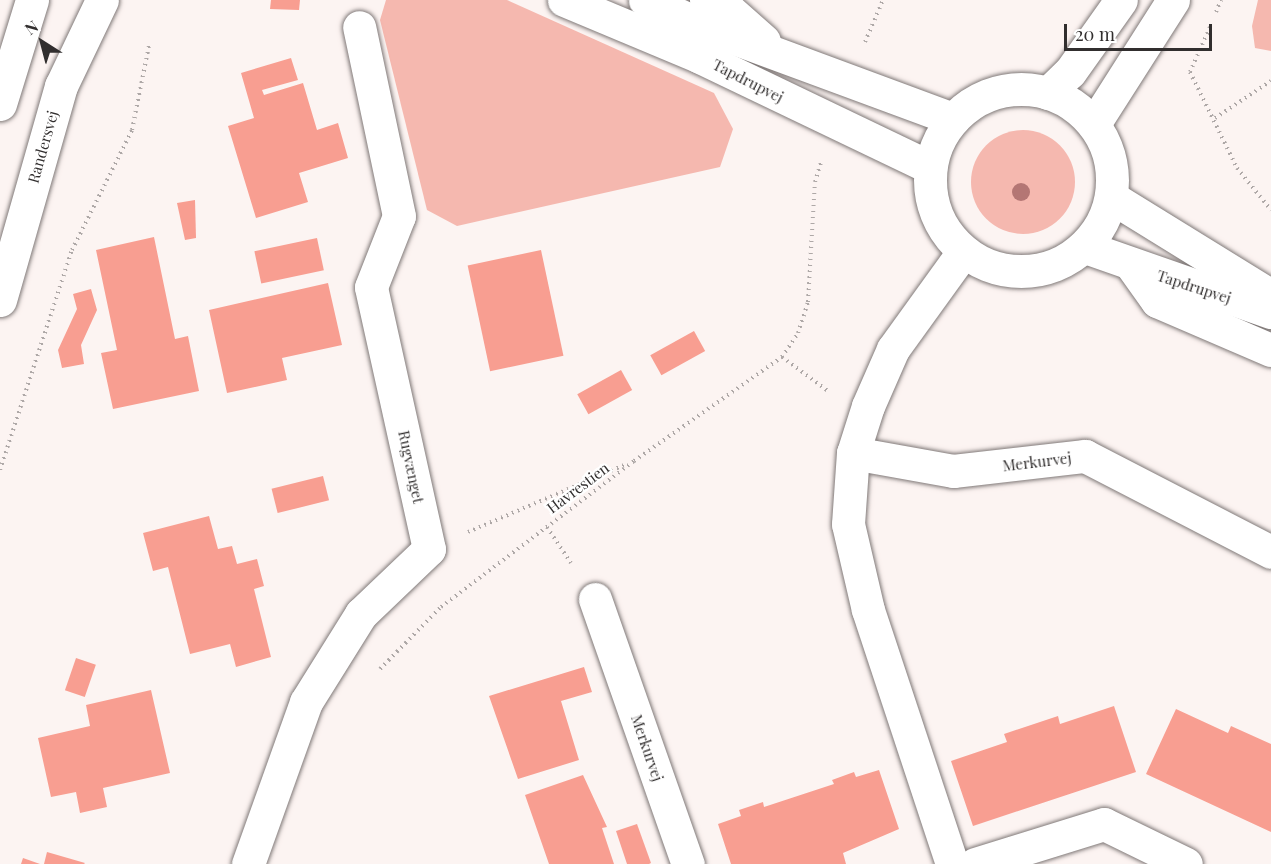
<!DOCTYPE html>
<meta charset="utf-8">
<style>
body{margin:0}
#map{position:relative;width:1271px;height:864px;overflow:hidden;background:#fcf4f2;font-family:"Playfair Display",serif}
div>[style]{position:absolute}
.green>*{inset:0;background:#f5b8af}
.round{border-radius:50%}
.building>*{inset:0;background:#f89e91;transform-origin:0 0}
.path>*{height:4px;margin-top:-2px;transform-origin:0;background:repeating-linear-gradient(90deg,#aea8a7 0 1.5px,transparent 0 6px)}
.roads{filter:drop-shadow(0 0 2px #807978) drop-shadow(0 0 2px #807978)}
.minor>*{height:33px;margin:-16.5px;padding:0 16.5px;transform-origin:16.5px;border-radius:16.5px;background:#fff}
.minor>.ring{margin:-16.5px;padding:0;box-sizing:content-box;background:none;border:33px solid #fff;border-radius:50%}
.trees>*{width:18px;height:18px;margin:-9px;border-radius:50%;background:#b47674}
span{translate:-50% -50%;white-space:nowrap;text-align:center;line-height:1.15;-webkit-text-stroke:4.5px #fff;paint-order:stroke}
.street-label{font-size:15px;color:#312e2e}
.north{position:absolute;left:12px;top:12px;width:60px;height:60px;-webkit-text-stroke:4px #fff;paint-order:stroke;rotate:324deg;font-size:16px;font-weight:700;line-height:24px;text-align:center;color:#312e2e}
.north::after{content:'';display:block;margin:auto;width:21px;height:27px;background:#312e2e;clip-path:polygon(50% 0,100% 100%,50% 72%,0 100%)}
.scale{position:absolute;left:1064px;top:24px;width:148px;height:27px;box-sizing:border-box;border:3px solid #312e2e;border-top:0;padding-left:8px;font-size:18px;line-height:21px;white-space:nowrap;color:#312e2e;-webkit-text-stroke:4px #fff;paint-order:stroke}
</style>
<div id="map">
<div class="green">
<i style="clip-path:polygon(386px 0,507px 0,714px 93px,733px 129px,720px 167px,457px 226px,427px 210px,380px 20px)"></i>
<i style="clip-path:polygon(1258px 0,1271px 0,1271px 51px,1255px 48px,1252px 26px)"></i>
<i class="round" style="left:971px;top:130px;width:104px;height:104px"></i>
</div>
<div class="building">
<i style="clip-path:polygon(271px 0,300px 0,299px 10px,270px 9px)"></i>
<i style="clip-path:polygon(291px 58px,298px 80px,262px 90px,264px 95px,303px 83px,317px 130px,338px 123px,348px 158px,299px 173px,308px 202px,256px 218px,228px 126px,254px 118px,241px 73px)"></i>
<i style="clip-path:polygon(195px 200px,196px 238px,185px 240px,177px 203px)"></i>
<i style="clip-path:polygon(154px 237px,175px 339px,188px 336px,199px 391px,113px 409px,101px 353px,117px 350px,96px 250px)"></i>
<i style="left:317px;top:238px;width:33px;height:64px;rotate:78deg"></i>
<i style="left:541px;top:250px;width:108px;height:75px;rotate:78deg"></i>
<i style="clip-path:polygon(328px 283px,342px 345px,282px 358px,287px 380px,227px 393px,209px 310px)"></i>
<i style="clip-path:polygon(91px 289px,97px 310px,81px 345px,84px 364px,62px 368px,58px 350px,77px 309px,73px 294px)"></i>
<i style="left:694px;top:331px;width:23px;height:50px;rotate:61deg"></i>
<i style="left:621px;top:370px;width:23px;height:50px;rotate:61deg"></i>
<i style="left:323px;top:476px;width:25px;height:53px;rotate:76deg"></i>
<i style="clip-path:polygon(209px 516px,218px 549px,232px 546px,237px 564px,257px 559px,264px 586px,254px 589px,271px 657px,236px 667px,230px 644px,190px 654px,168px 567px,153px 571px,143px 533px)"></i>
<i style="left:76px;top:658px;width:21px;height:34px;rotate:19deg"></i>
<i style="clip-path:polygon(584px 667px,592px 692px,561px 701px,579px 760px,518px 779px,489px 696px)"></i>
<i style="clip-path:polygon(151px 690px,170px 773px,103px 788px,107px 807px,80px 813px,76px 792px,51px 797px,38px 738px,90px 726px,86px 705px)"></i>
<i style="clip-path:polygon(1114px 706px,1136px 772px,973px 826px,951px 761px,1007px 742px,1004px 734px,1058px 716px,1060px 724px)"></i>
<i style="clip-path:polygon(1176px 709px,1228px 733px,1231px 726px,1271px 744px,1271px 832px,1146px 774px)"></i>
<i style="clip-path:polygon(879px 770px,899px 829px,843px 853px,846px 864px,731px 864px,718px 824px,741px 816px,739px 810px,763px 802px,764px 807px,834px 784px,832px 780px,854px 772px,856px 777px)"></i>
<i style="clip-path:polygon(583px 775px,607px 827px,602px 828px,614px 864px,549px 864px,525px 795px)"></i>
<i style="clip-path:polygon(637px 824px,651px 863px,649px 864px,627px 864px,616px 831px)"></i>
<i style="clip-path:polygon(47px 852px,85px 863px,84px 864px,44px 864px)"></i>
<i style="clip-path:polygon(23px 858px,40px 864px,21px 864px)"></i>
</div>
<div class="path">
<i style="left:1216px;top:12px;width:13px;rotate:-67deg"></i>
<i style="left:1210px;top:27px;width:49px;rotate:114deg"></i>
<i style="left:1190px;top:72px;width:107px;rotate:63.9deg"></i>
<i style="left:1237px;top:168px;width:54px;rotate:51deg"></i>
<i style="left:865px;top:42px;width:46px;rotate:-66.8deg"></i>
<i style="left:1215px;top:118px;width:67px;rotate:-33.5deg"></i>
<i style="left:782px;top:357px;width:57px;rotate:36.5deg"></i>
<i style="left:0;top:470px;width:231px;rotate:-71.9deg"></i>
<i style="left:72px;top:250px;width:134px;rotate:-63.4deg"></i>
<i style="left:132px;top:130px;width:86px;rotate:-78.6deg"></i>
<i style="left:547px;top:527px;width:43px;rotate:56.3deg"></i>
<i style="left:468px;top:532px;width:173px;rotate:-23.2deg"></i>
<i style="left:380px;top:669px;width:87px;rotate:-45.5deg"></i>
<i style="left:441px;top:607px;width:242px;rotate:-37.1deg"></i>
<i style="left:634px;top:461px;width:181px;rotate:-35.1deg"></i>
<i style="left:782px;top:357px;width:29px;rotate:-56deg"></i>
<i style="left:798px;top:333px;width:33px;rotate:-72deg"></i>
<i style="left:808px;top:302px;width:120px;rotate:-86.7deg"></i>
<i style="left:815px;top:182px;width:21px;rotate:-73deg"></i>
</div>
<div class="roads">
<div class="minor">
<i style="left:564px;top:0;width:147px;rotate:22.7deg"></i>
<i style="left:700px;top:57px;width:255px;rotate:25.6deg"></i>
<i style="left:645px;top:0;width:77px;rotate:23.9deg"></i>
<i style="left:715px;top:31px;width:254px;rotate:20.3deg"></i>
<i style="left:706px;top:0;width:24px;rotate:22deg"></i>
<i style="left:728px;top:9px;width:48px;rotate:41.6deg"></i>
<i class="ring" style="left:930px;top:89px;width:149px;height:149px"></i>
<i style="left:1048px;top:93px;width:30px;rotate:-44deg"></i>
<i style="left:1070px;top:72px;width:88px;rotate:-54.7deg"></i>
<i style="left:0;top:104px;width:109px;rotate:-72.9deg"></i>
<i style="left:1094px;top:124px;width:147px;rotate:-57.5deg"></i>
<i style="left:1111px;top:197px;width:188px;rotate:31.7deg"></i>
<i style="left:1085px;top:247px;width:197px;rotate:19.3deg"></i>
<i style="left:1132px;top:266px;width:43px;rotate:54.5deg"></i>
<i style="left:1157px;top:301px;width:124px;rotate:23.3deg"></i>
<i style="left:0;top:300px;width:223px;rotate:-74.1deg"></i>
<i style="left:61px;top:86px;width:95px;rotate:-64.5deg"></i>
<i style="left:853px;top:453px;width:102px;rotate:10.2deg"></i>
<i style="left:953px;top:471px;width:133px;rotate:-6.5deg"></i>
<i style="left:1085px;top:456px;width:209px;rotate:27.3deg"></i>
<i style="left:595px;top:599px;width:281px;rotate:70.7deg"></i>
<i style="left:248px;top:864px;width:172px;rotate:-70.3deg"></i>
<i style="left:306px;top:702px;width:104px;rotate:-58deg"></i>
<i style="left:361px;top:614px;width:94px;rotate:-43.7deg"></i>
<i style="left:429px;top:549px;width:268px;rotate:-102.5deg"></i>
<i style="left:371px;top:287px;width:76px;rotate:-68.5deg"></i>
<i style="left:399px;top:216px;width:193px;rotate:-101.9deg"></i>
<i style="left:952px;top:864px;width:268px;rotate:-108.3deg"></i>
<i style="left:868px;top:610px;width:88px;rotate:-103.1deg"></i>
<i style="left:848px;top:524px;width:71px;rotate:-86deg"></i>
<i style="left:853px;top:453px;width:49px;rotate:-72.3deg"></i>
<i style="left:868px;top:406px;width:62px;rotate:-66.3deg"></i>
<i style="left:893px;top:349px;width:120px;rotate:-54.2deg"></i>
<i style="left:975px;top:864px;width:135px;rotate:-17.2deg"></i>
<i style="left:1104px;top:824px;width:91px;rotate:26deg"></i>
</div>
</div>
<div class="trees">
<i style="left:1021px;top:192px"></i>
</div>
<div class="street-label">
<span style="left:748px;top:81px;rotate:27deg">Tapdrupvej</span>
<span style="left:43px;top:147px;rotate:-74deg">Randersvej</span>
<span style="left:1194px;top:287px;rotate:18deg">Tapdrupvej</span>
<span style="left:1037px;top:462px;rotate:-7deg">Merkurvej</span>
<span style="left:411px;top:467px;rotate:78deg">Rugvænget</span>
<span style="left:578px;top:488px;rotate:-37deg">Havrestien</span>
<span style="left:647px;top:748px;rotate:71deg">Merkurvej</span>
</div>
<div class="north">N</div>
<div class="scale">20 m</div>
</div>
